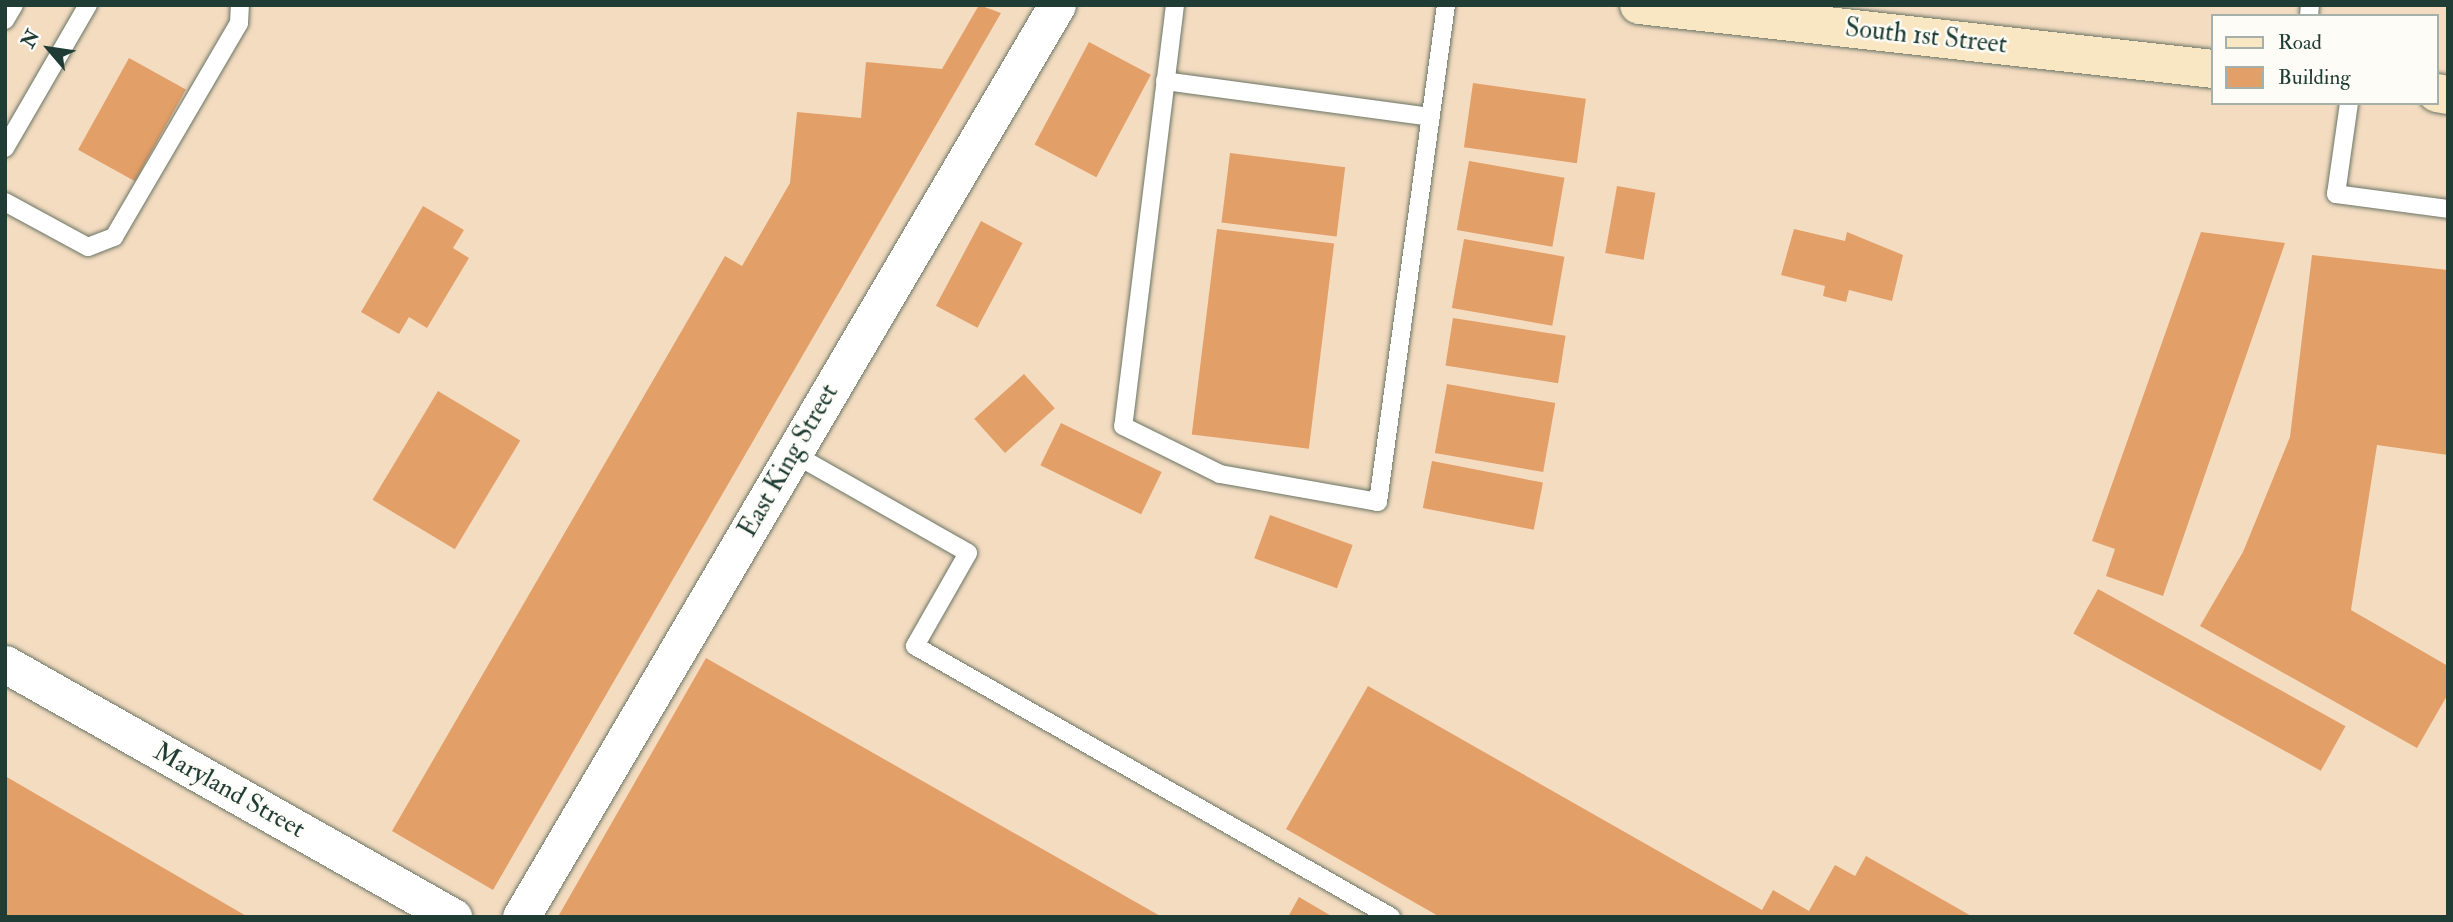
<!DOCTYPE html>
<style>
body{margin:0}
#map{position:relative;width:2453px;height:922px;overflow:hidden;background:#f4dcc1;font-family:"IM FELL Double Pica",serif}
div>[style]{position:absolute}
.building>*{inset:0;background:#e39f68;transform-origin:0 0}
.roads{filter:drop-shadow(0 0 2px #6a7565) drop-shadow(0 0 2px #6a7565)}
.lane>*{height:18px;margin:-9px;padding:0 9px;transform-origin:9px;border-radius:9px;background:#fff}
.street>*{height:37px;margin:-18.5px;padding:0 18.5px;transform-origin:18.5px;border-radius:18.5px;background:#fff}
.secondary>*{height:38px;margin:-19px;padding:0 19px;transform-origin:19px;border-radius:19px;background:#f9e7c3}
span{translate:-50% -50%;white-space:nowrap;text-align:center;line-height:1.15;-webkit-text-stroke:5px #fdfcf7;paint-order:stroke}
.street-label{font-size:26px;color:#1f3d34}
.frame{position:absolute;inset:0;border:7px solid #1f3d34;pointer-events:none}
.legend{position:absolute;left:2211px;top:14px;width:228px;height:91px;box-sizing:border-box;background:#fdfcf7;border:2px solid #a4b0a9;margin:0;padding:9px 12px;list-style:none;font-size:21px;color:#1f3d34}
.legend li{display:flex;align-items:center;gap:14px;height:35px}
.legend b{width:35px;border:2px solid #a4b0a9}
.north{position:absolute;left:14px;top:14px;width:70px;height:70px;-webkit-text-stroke:5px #fdfcf7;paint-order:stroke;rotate:299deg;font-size:19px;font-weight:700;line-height:28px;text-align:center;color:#1f3d34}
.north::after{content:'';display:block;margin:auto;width:24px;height:32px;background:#1f3d34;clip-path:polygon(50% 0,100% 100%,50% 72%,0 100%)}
</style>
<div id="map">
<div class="building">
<i style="clip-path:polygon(979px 5px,1001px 13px,493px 890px,392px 831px,725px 256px,742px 266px,790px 183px,797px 112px,861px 118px,866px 62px,942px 69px)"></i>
<i style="left:1089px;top:42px;width:70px;height:116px;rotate:28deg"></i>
<i style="left:129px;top:58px;width:65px;height:105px;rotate:29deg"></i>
<i style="left:1473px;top:83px;width:114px;height:65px;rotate:8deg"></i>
<i style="left:1230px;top:153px;width:116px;height:70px;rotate:7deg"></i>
<i style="left:1469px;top:161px;width:97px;height:70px;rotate:10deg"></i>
<i style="left:1617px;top:186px;width:39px;height:68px;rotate:10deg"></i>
<i style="clip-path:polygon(423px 206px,464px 230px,453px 248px,469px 258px,427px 328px,409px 317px,399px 334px,361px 312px)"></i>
<i style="left:981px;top:221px;width:47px;height:96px;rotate:28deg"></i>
<i style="left:1217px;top:229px;width:118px;height:207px;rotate:7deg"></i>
<i style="clip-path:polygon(1794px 229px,1845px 241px,1847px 232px,1903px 255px,1892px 301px,1849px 290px,1846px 302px,1823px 296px,1825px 286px,1781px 275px)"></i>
<i style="clip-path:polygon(2201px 232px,2285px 243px,2163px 596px,2106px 576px,2115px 549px,2092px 541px)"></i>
<i style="left:1464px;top:239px;width:102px;height:70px;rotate:10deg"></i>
<i style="clip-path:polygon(2312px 255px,2448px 270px,2448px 455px,2377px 445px,2351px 610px,2448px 666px,2448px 694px,2417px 748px,2200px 626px,2243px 552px,2290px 437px)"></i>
<i style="left:1453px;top:318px;width:114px;height:48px;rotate:9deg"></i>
<i style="left:1024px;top:374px;width:46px;height:67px;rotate:48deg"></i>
<i style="left:1447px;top:384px;width:110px;height:70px;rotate:10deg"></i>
<i style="left:438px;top:391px;width:96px;height:127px;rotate:31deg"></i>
<i style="left:1061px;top:423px;width:112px;height:47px;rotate:26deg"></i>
<i style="left:1432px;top:461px;width:113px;height:48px;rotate:11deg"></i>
<i style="left:1270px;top:515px;width:88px;height:46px;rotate:20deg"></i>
<i style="left:2098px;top:589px;width:283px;height:51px;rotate:29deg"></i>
<i style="clip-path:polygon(706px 658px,1162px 917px,559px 915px)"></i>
<i style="clip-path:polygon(1368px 686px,1762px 910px,1773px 890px,1809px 911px,1835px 865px,1855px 876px,1866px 856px,1973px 917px,1440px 917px,1286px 829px)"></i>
<i style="clip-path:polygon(5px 776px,248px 917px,5px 917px)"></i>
<i style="clip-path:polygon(1299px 897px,1333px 917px,1288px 917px)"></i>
</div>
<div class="roads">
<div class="lane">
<i style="left:1175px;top:5px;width:424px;rotate:97deg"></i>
<i style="left:1123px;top:426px;width:108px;rotate:26.3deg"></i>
<i style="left:1220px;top:474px;width:160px;rotate:10deg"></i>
<i style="left:1378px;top:502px;width:502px;rotate:-82.21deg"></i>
<i style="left:2309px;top:16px;width:11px;rotate:-85deg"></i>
<i style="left:5px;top:20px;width:17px;rotate:-59deg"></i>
<i style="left:1165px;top:81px;width:268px;rotate:7.7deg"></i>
<i style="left:2349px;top:103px;width:92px;rotate:98.1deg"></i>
<i style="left:2336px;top:194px;width:113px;rotate:7.6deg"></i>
<i style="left:5px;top:148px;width:165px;rotate:-59.9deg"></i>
<i style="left:5px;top:202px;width:94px;rotate:28.5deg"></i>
<i style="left:88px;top:247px;width:28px;rotate:-21deg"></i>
<i style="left:114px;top:237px;width:248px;rotate:-59.7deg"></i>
<i style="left:239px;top:23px;width:18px;rotate:-87deg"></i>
<i style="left:794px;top:454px;width:200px;rotate:29.6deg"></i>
<i style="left:968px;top:553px;width:107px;rotate:119.7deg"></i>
<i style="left:915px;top:646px;width:548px;rotate:29.65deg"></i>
</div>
<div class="street">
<i style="left:5px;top:664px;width:515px;rotate:29.45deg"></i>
<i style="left:521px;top:917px;width:1058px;rotate:-59.56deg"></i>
</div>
<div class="secondary">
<i style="left:1639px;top:5px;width:578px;rotate:6.36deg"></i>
<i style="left:2437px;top:93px;width:11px;rotate:10deg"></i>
</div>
</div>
<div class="street-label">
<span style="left:1926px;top:37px;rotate:6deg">South 1st Street</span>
<span style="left:789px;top:461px;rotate:-60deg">East King Street</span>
<span style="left:229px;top:791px;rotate:29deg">Maryland Street</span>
</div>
<div class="frame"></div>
<ul class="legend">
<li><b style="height:9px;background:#f9e7c3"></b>Road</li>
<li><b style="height:19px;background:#e39f68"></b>Building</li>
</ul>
<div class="north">N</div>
</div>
